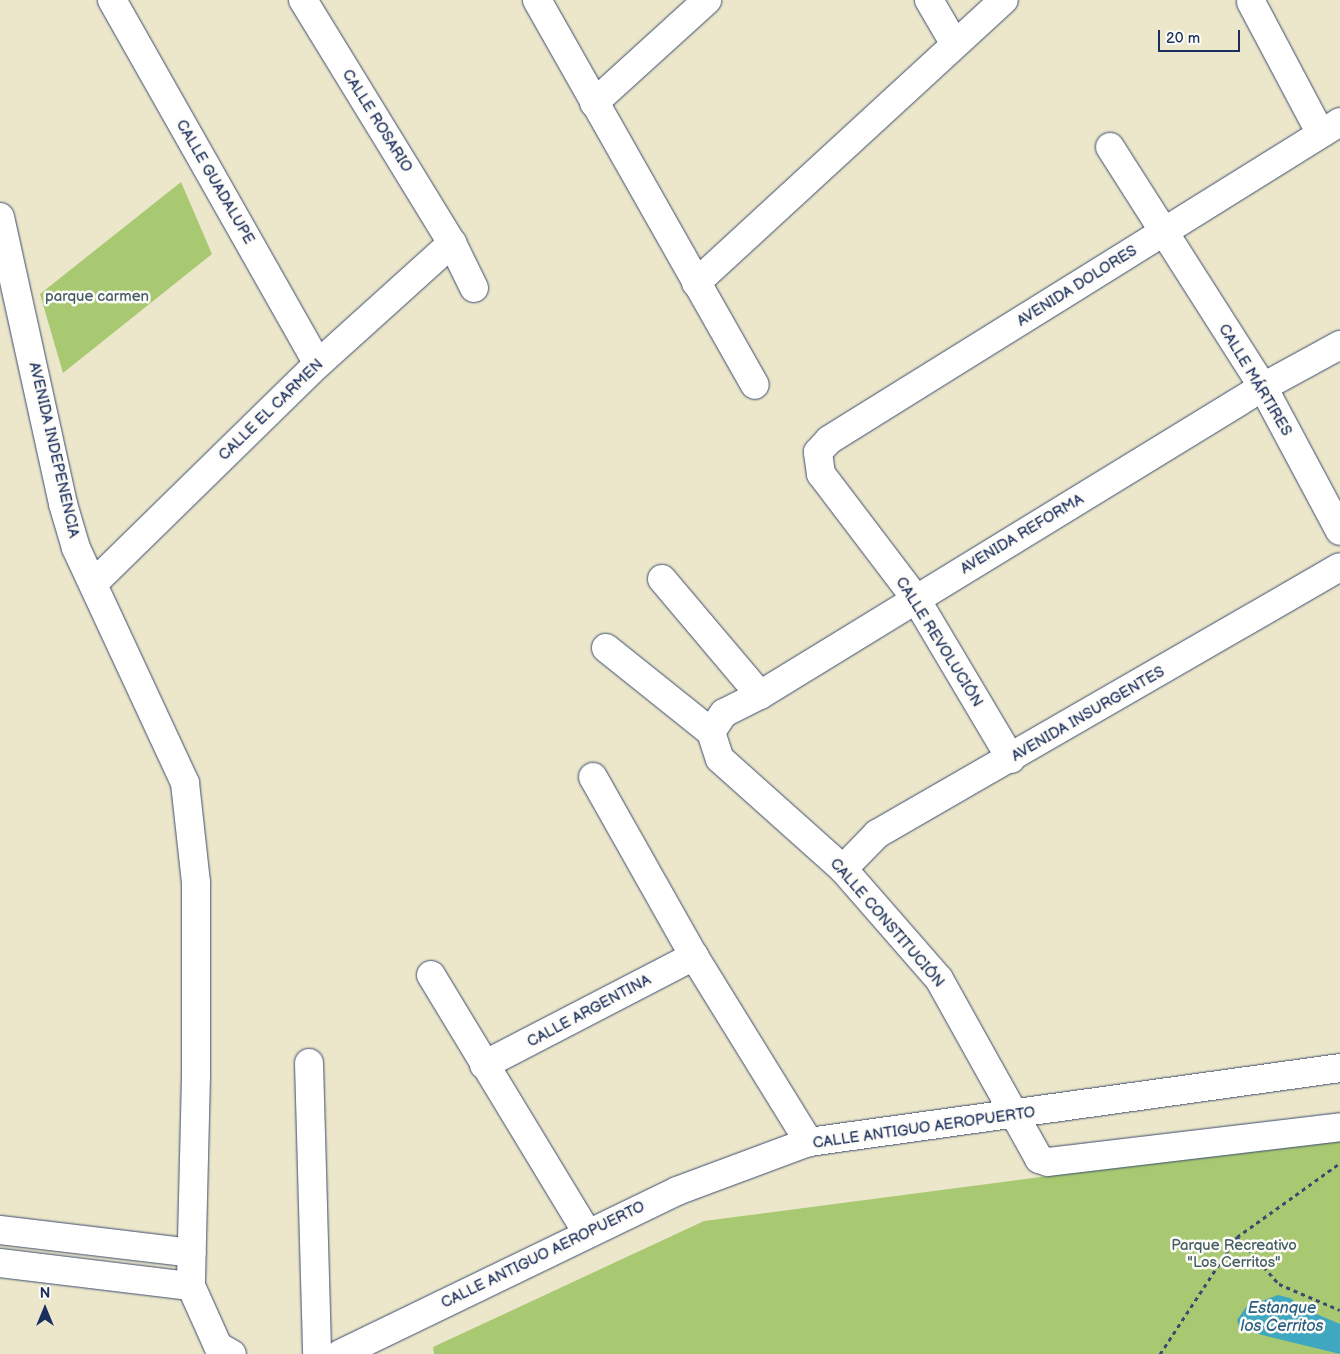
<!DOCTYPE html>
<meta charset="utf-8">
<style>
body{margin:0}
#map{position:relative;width:1340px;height:1354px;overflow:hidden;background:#ece7ca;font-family:"Balsamiq Sans",sans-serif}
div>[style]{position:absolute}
.green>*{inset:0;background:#a8c971}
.water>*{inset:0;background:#3fa8c0}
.path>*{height:3px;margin-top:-1.5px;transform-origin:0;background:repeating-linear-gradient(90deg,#3a4b6e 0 4px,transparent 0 8px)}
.roads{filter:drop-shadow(0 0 1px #3a4b6e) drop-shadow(0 0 1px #3a4b6e)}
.minor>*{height:28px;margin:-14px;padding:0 14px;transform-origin:14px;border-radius:14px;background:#fff}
span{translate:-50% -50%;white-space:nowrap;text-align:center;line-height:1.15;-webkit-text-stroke:5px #fdfcf7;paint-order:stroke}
.street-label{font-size:15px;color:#1b2f5e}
.park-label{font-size:15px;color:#455d64}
.water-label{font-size:16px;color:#295f85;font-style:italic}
.north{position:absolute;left:20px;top:1284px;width:50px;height:50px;-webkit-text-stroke:4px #fdfcf7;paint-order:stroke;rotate:0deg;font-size:14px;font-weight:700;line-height:20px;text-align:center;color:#1b2f5e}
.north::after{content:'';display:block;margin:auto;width:18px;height:22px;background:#1b2f5e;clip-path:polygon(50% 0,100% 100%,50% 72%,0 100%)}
.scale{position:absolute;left:1158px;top:30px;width:82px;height:22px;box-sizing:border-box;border:2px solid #1b2f5e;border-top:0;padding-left:6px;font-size:15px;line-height:18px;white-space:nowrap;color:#1b2f5e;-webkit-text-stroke:4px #fdfcf7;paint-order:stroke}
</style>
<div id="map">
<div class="green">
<i style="clip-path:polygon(181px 182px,212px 254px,63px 373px,40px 294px)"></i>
<i style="clip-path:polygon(1340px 1138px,1340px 1354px,434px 1354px,433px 1347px,704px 1221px)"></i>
</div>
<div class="water">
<i style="clip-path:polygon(1278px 1295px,1290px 1298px,1307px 1310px,1340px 1324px,1340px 1354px,1254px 1333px,1239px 1326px,1237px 1320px,1246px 1307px)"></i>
</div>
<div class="path">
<i style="left:1237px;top:1237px;width:63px;rotate:48.2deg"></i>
<i style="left:1279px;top:1284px;width:66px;rotate:23.1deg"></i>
<i style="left:1160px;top:1354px;width:140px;rotate:-56.7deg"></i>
<i style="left:1237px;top:1237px;width:127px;rotate:-35.7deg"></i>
</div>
<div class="roads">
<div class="minor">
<i style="left:112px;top:0;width:418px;rotate:60.5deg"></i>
<i style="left:303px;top:0;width:285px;rotate:58.5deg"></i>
<i style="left:452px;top:243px;width:50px;rotate:63.9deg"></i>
<i style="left:537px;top:0;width:442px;rotate:60.5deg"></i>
<i style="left:929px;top:0;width:50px;rotate:59.8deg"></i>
<i style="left:1251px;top:2px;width:149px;rotate:62.1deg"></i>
<i style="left:594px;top:103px;width:153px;rotate:-42.3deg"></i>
<i style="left:1110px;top:147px;width:285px;rotate:57.5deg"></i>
<i style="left:1263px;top:387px;width:163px;rotate:61.9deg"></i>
<i style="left:0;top:217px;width:294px;rotate:77.6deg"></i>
<i style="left:63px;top:504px;width:46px;rotate:73.5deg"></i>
<i style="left:76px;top:548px;width:259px;rotate:65.1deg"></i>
<i style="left:185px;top:783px;width:101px;rotate:83.7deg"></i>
<i style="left:196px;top:883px;width:193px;rotate:90deg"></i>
<i style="left:196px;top:1076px;width:210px;rotate:91.4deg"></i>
<i style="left:191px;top:1286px;width:66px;rotate:65.8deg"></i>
<i style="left:218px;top:1346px;width:16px;rotate:30deg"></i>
<i style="left:696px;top:283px;width:418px;rotate:-42.6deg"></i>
<i style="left:662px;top:579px;width:152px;rotate:49.8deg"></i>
<i style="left:94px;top:583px;width:313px;rotate:-44.4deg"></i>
<i style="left:318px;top:364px;width:181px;rotate:-42.1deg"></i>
<i style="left:606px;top:648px;width:134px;rotate:38.7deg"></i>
<i style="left:711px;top:732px;width:28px;rotate:72deg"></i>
<i style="left:720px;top:759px;width:165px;rotate:41.8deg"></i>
<i style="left:843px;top:869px;width:146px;rotate:48.9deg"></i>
<i style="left:939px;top:979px;width:206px;rotate:60.9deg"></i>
<i style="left:1039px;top:1159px;width:9px;rotate:18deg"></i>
<i style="left:1048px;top:1162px;width:294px;rotate:-6.8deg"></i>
<i style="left:711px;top:732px;width:23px;rotate:-56deg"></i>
<i style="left:724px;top:713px;width:40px;rotate:-26.6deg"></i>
<i style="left:760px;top:695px;width:590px;rotate:-31.48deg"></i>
<i style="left:1263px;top:387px;width:88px;rotate:-28.6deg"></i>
<i style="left:1011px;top:759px;width:186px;rotate:-120.7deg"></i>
<i style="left:916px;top:599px;width:157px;rotate:-127.2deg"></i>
<i style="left:821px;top:474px;width:22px;rotate:-98deg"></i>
<i style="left:818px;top:452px;width:16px;rotate:-47deg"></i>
<i style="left:829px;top:440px;width:602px;rotate:-31.89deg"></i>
<i style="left:593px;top:777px;width:206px;rotate:60.6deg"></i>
<i style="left:694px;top:956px;width:219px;rotate:58.3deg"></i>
<i style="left:843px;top:869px;width:49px;rotate:-45.8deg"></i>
<i style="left:877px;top:834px;width:534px;rotate:-29.97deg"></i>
<i style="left:431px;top:975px;width:301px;rotate:58.8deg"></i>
<i style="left:309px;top:1063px;width:291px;rotate:88.4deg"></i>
<i style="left:484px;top:1065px;width:237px;rotate:-27.4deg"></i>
<i style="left:0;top:1230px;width:193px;rotate:6.8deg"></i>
<i style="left:0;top:1263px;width:192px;rotate:6.9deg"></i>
<i style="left:340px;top:1354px;width:374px;rotate:-25.8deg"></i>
<i style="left:677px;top:1191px;width:141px;rotate:-20.4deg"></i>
<i style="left:809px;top:1142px;width:536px;rotate:-7.93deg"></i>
</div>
</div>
<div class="street-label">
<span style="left:377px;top:121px;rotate:58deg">CALLE ROSARIO</span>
<span style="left:215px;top:182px;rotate:60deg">CALLE GUADALUPE</span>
<span style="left:1077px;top:286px;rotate:-32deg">AVENIDA DOLORES</span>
<span style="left:1255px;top:380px;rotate:59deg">CALLE MÁRTIRES</span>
<span style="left:271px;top:410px;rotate:-44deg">CALLE EL CARMEN</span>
<span style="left:54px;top:450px;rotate:77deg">AVENIDA INDEPENENCIA</span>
<span style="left:1022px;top:534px;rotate:-31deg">AVENIDA REFORMA</span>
<span style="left:939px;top:642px;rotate:58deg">CALLE REVOLUCIÓN</span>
<span style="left:1088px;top:714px;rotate:-30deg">AVENIDA INSURGENTES</span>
<span style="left:887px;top:923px;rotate:49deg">CALLE CONSTITUCIÓN</span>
<span style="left:589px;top:1011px;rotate:-28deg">CALLE ARGENTINA</span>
<span style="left:924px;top:1128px;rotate:-8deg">CALLE ANTIGUO AEROPUERTO</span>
<span style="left:543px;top:1255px;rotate:-26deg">CALLE ANTIGUO AEROPUERTO</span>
</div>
<div class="park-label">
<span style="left:97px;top:297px">parque carmen</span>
<span style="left:1234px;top:1254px">Parque Recreativo<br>"Los Cerritos"</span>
</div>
<div class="water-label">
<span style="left:1282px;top:1318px">Estanque<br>los Cerritos</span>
</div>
<div class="north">N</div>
<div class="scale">20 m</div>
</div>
